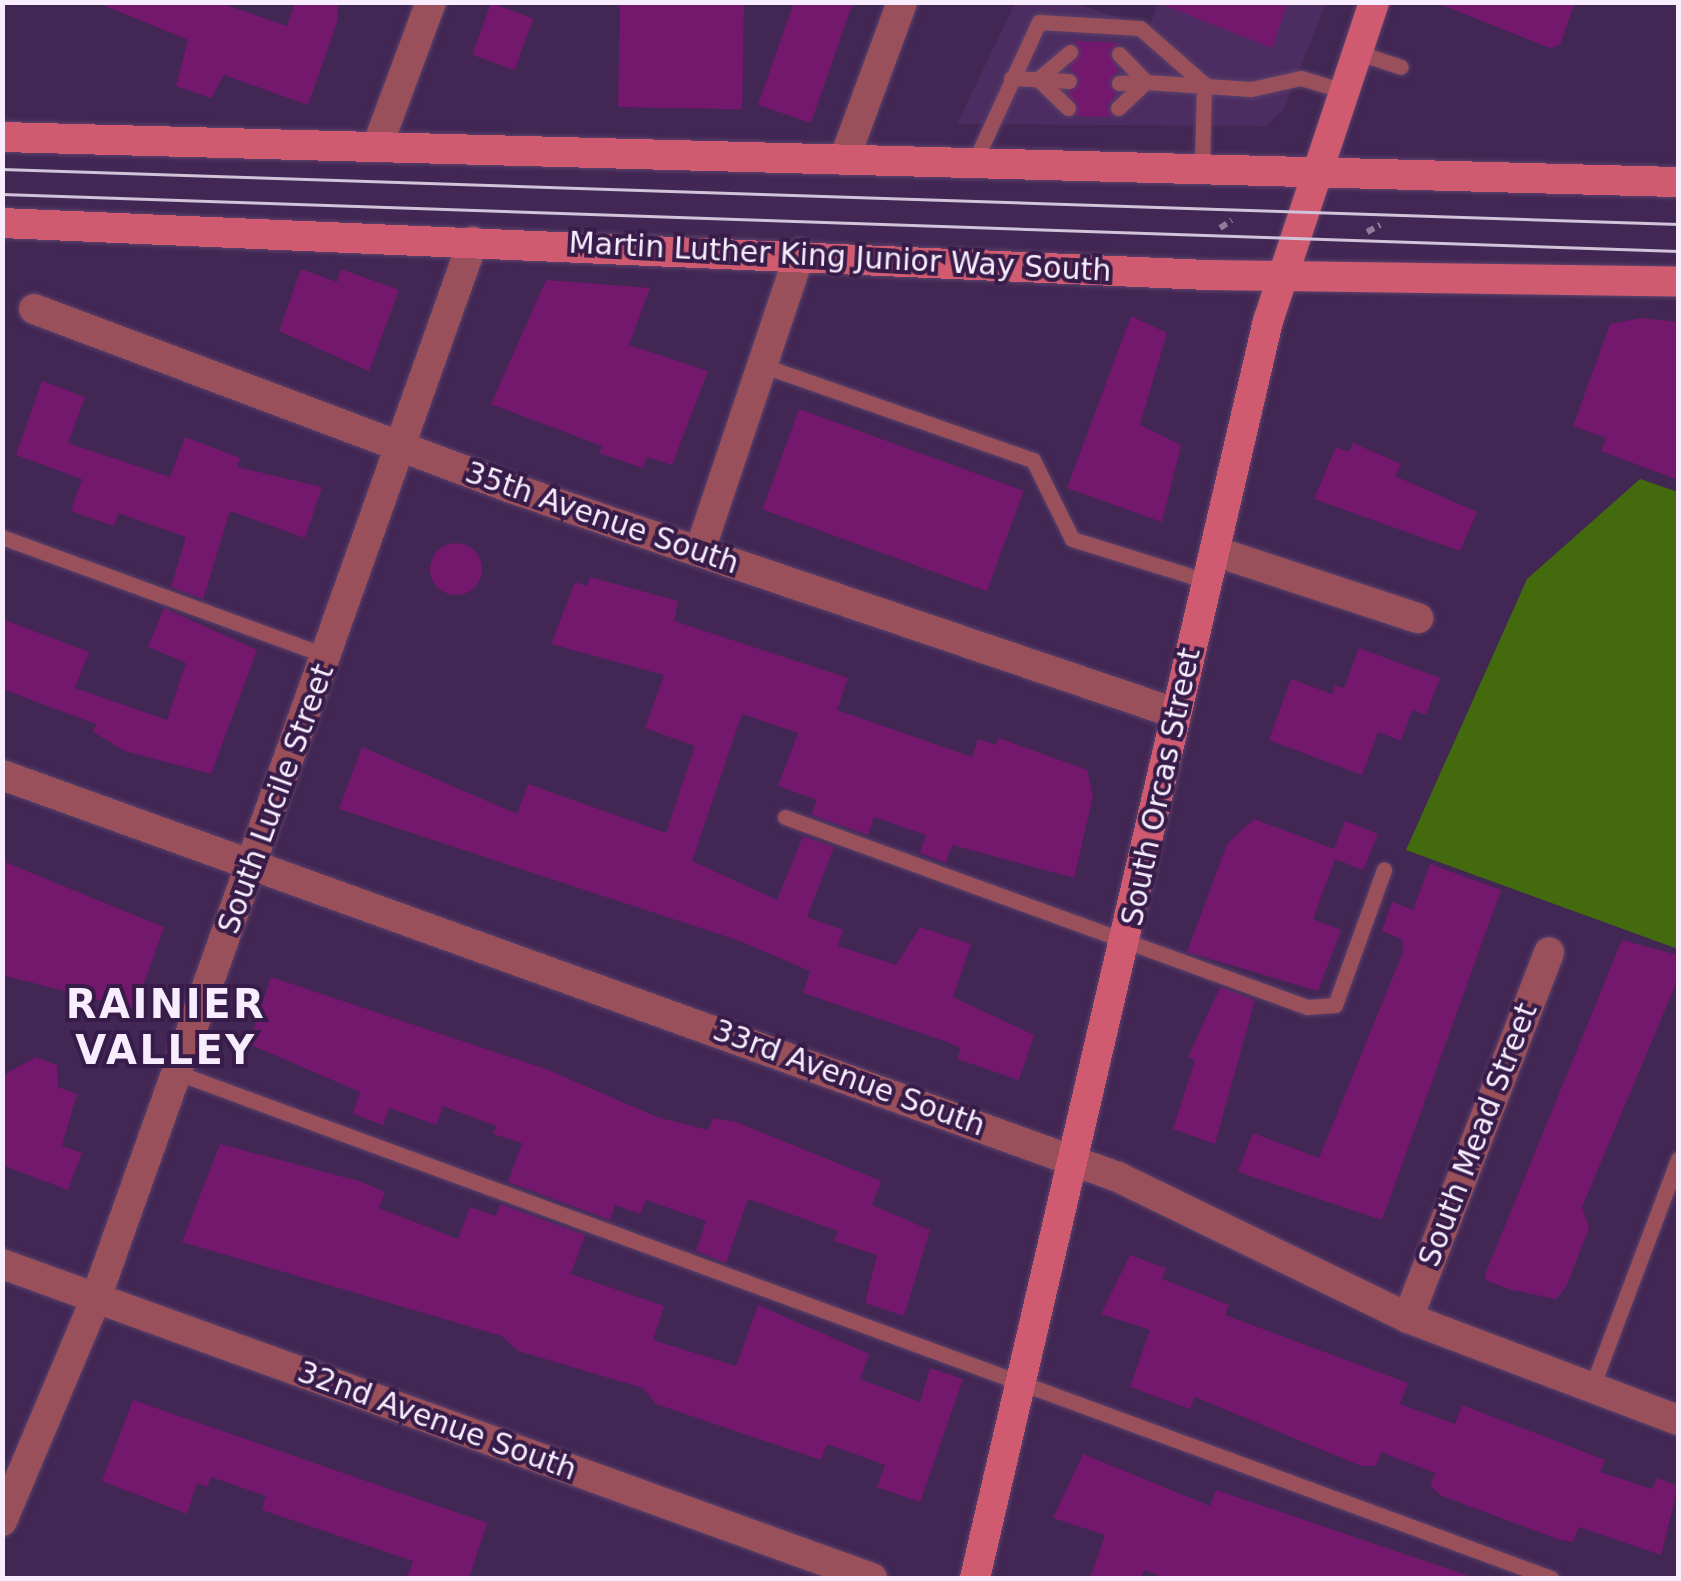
<!DOCTYPE html>
<style>
body{margin:0}
#map{position:relative;width:1681px;height:1581px;overflow:hidden;background:#422653;font-family:"DejaVu Sans",sans-serif}
div>[style]{position:absolute}
.built>*{inset:0;background:#4d2d61}
.green>*{inset:0;background:#436b0d}
.building>*{inset:0;background:#74186d;transform-origin:0 0}
.round{border-radius:50%}
.path>*{height:6px;margin-top:-3px;transform-origin:0;background:repeating-linear-gradient(90deg,#8f7b9c 0 8px,transparent 0 13px)}
.roads{filter:drop-shadow(0 0 2px #5b426b) drop-shadow(0 0 2px #5b426b)}
.lane>*{height:15px;margin:-7.5px;padding:0 7.5px;transform-origin:7.5px;border-radius:7.5px;background:#99505b}
.street>*{height:30px;margin:-15px;padding:0 15px;transform-origin:15px;border-radius:15px;background:#99505b}
.secondary>*{height:30px;margin:-15px;padding:0 15px;transform-origin:15px;border-radius:15px;background:#d05b70}
.tram>*{height:2.5px;margin:-1.25px;padding:0 1.25px;transform-origin:1.25px;border-radius:1.25px;background:#d0c3da}
span{translate:-50% -50%;white-space:nowrap;text-align:center;line-height:1.15;-webkit-text-stroke:8px #371b48;paint-order:stroke}
.street-label{font-size:30px;color:#f7edfe}
.district-label{font-size:40px;color:#f7edfe;font-weight:700;letter-spacing:2.5px}
.frame{position:absolute;inset:0;border:5px solid #f7edfe;pointer-events:none}
</style>
<div id="map">
<div class="built">
<i style="clip-path:polygon(1015px 3px,1074px 3px,1149px 28px,1158px 3px,1326px 3px,1284px 109px,1266px 126px,957px 124px)"></i>
</div>
<div class="green">
<i style="clip-path:polygon(1640px 479px,1678px 492px,1678px 949px,1406px 850px,1527px 579px)"></i>
</div>
<div class="building">
<i style="clip-path:polygon(96px 2px,217px 2px,287px 26px,295px 2px,337px 2px,338px 19px,308px 105px,224px 75px,211px 98px,176px 86px,188px 40px)"></i>
<i style="left:620px;top:2px;width:124px;height:105px;rotate:1deg"></i>
<i style="clip-path:polygon(794px 2px,853px 2px,811px 123px,758px 105px)"></i>
<i style="clip-path:polygon(1156px 2px,1288px 2px,1272px 48px)"></i>
<i style="clip-path:polygon(1434px 2px,1575px 2px,1560px 45px,1550px 48px)"></i>
<i style="left:491px;top:3px;width:45px;height:55px;rotate:20deg"></i>
<i style="clip-path:polygon(1073px 41px,1120px 43px,1108px 52px,1119px 70px,1108px 82px,1117px 94px,1107px 106px,1112px 117px,1076px 116px,1068px 92px,1080px 81px,1069px 67px,1081px 51px)"></i>
<i style="clip-path:polygon(301px 269px,337px 282px,341px 269px,399px 290px,369px 371px,279px 331px)"></i>
<i style="clip-path:polygon(546px 280px,650px 288px,629px 345px,708px 371px,672px 465px,647px 457px,643px 468px,599px 453px,602px 446px,491px 404px)"></i>
<i style="clip-path:polygon(1131px 316px,1167px 333px,1140px 425px,1181px 445px,1162px 522px,1067px 488px)"></i>
<i style="clip-path:polygon(1641px 318px,1678px 322px,1678px 480px,1601px 451px,1606px 438px,1573px 426px,1610px 324px)"></i>
<i style="clip-path:polygon(42px 381px,85px 397px,68px 443px,170px 477px,185px 437px,240px 458px,237px 467px,322px 487px,305px 538px,230px 511px,203px 599px,171px 587px,186px 537px,118px 513px,114px 526px,71px 511px,82px 479px,16px 455px)"></i>
<i style="left:799px;top:409px;width:239px;height:107px;rotate:20deg"></i>
<i style="clip-path:polygon(1353px 443px,1401px 464px,1395px 476px,1477px 512px,1460px 551px,1314px 499px,1336px 447px,1349px 452px)"></i>
<i class="round" style="left:430px;top:543px;width:52px;height:52px"></i>
<i style="clip-path:polygon(590px 577px,678px 601px,674px 621px,848px 678px,837px 710px,972px 757px,978px 739px,996px 745px,999px 738px,1087px 770px,1093px 796px,1074px 878px,952px 845px,946px 863px,920px 853px,926px 835px,874px 817px,868px 835px,811px 815px,817px 800px,778px 786px,798px 733px,742px 714px,692px 861px,777px 900px,803px 836px,834px 847px,807px 917px,843px 930px,838px 946px,896px 965px,920px 927px,971px 944px,953px 997px,1034px 1035px,1019px 1080px,957px 1059px,961px 1048px,947px 1042px,803px 993px,810px 971px,740px 941px,339px 809px,362px 747px,517px 814px,528px 784px,666px 833px,695px 746px,645px 728px,664px 675px,551px 644px,575px 582px,587px 586px)"></i>
<i style="clip-path:polygon(164px 608px,257px 650px,211px 774px,125px 751px,93px 732px,96px 724px,2px 689px,2px 619px,89px 652px,75px 688px,167px 720px,186px 663px,148px 647px)"></i>
<i style="clip-path:polygon(1359px 648px,1440px 678px,1426px 715px,1412px 710px,1401px 741px,1378px 732px,1362px 775px,1269px 740px,1291px 679px,1332px 694px,1335px 685px,1344px 688px)"></i>
<i style="clip-path:polygon(1254px 819px,1334px 849px,1345px 821px,1378px 834px,1363px 870px,1335px 859px,1313px 919px,1341px 930px,1318px 991px,1187px 952px,1227px 844px)"></i>
<i style="clip-path:polygon(2px 861px,164px 927px,135px 1009px,2px 975px)"></i>
<i style="clip-path:polygon(1430px 864px,1501px 890px,1382px 1220px,1238px 1172px,1253px 1133px,1319px 1158px,1403px 952px,1402px 939px,1382px 931px,1392px 902px,1413px 910px)"></i>
<i style="clip-path:polygon(1622px 940px,1678px 955px,1678px 979px,1582px 1207px,1589px 1228px,1566px 1287px,1556px 1299px,1512px 1290px,1485px 1280px,1486px 1272px)"></i>
<i style="clip-path:polygon(271px 977px,546px 1069px,657px 1117px,708px 1130px,713px 1118px,736px 1122px,881px 1181px,872px 1205px,930px 1230px,904px 1316px,865px 1303px,877px 1255px,834px 1241px,838px 1231px,748px 1199px,726px 1263px,696px 1251px,706px 1221px,646px 1200px,640px 1214px,615px 1205px,610px 1220px,508px 1182px,522px 1143px,493px 1134px,496px 1126px,443px 1106px,437px 1125px,389px 1108px,383px 1125px,353px 1114px,360px 1092px,249px 1044px)"></i>
<i style="clip-path:polygon(1220px 987px,1255px 1000px,1215px 1144px,1173px 1129px,1195px 1060px,1188px 1057px)"></i>
<i style="clip-path:polygon(36px 1057px,57px 1065px,58px 1087px,77px 1094px,62px 1146px,82px 1153px,68px 1190px,2px 1165px,2px 1076px)"></i>
<i style="clip-path:polygon(220px 1144px,362px 1182px,385px 1192px,379px 1208px,458px 1239px,470px 1207px,496px 1216px,500px 1204px,585px 1235px,571px 1274px,664px 1306px,653px 1340px,736px 1366px,758px 1305px,869px 1354px,860px 1379px,920px 1402px,930px 1368px,963px 1379px,920px 1502px,877px 1487px,885px 1465px,827px 1444px,821px 1460px,656px 1404px,643px 1388px,518px 1351px,502px 1336px,182px 1242px)"></i>
<i style="clip-path:polygon(1130px 1255px,1166px 1268px,1162px 1279px,1229px 1305px,1225px 1315px,1408px 1383px,1400px 1404px,1455px 1424px,1462px 1405px,1605px 1460px,1600px 1472px,1652px 1489px,1657px 1478px,1678px 1486px,1661px 1555px,1579px 1527px,1573px 1542px,1560px 1540px,1442px 1496px,1430px 1486px,1435px 1473px,1381px 1452px,1376px 1466px,1361px 1466px,1195px 1397px,1190px 1409px,1130px 1387px,1150px 1330px,1101px 1314px)"></i>
<i style="clip-path:polygon(133px 1400px,487px 1523px,469px 1578px,407px 1578px,413px 1561px,262px 1510px,266px 1496px,211px 1477px,207px 1487px,197px 1483px,187px 1514px,102px 1481px)"></i>
<i style="clip-path:polygon(1083px 1454px,1210px 1506px,1216px 1490px,1475px 1578px,1166px 1578px,1144px 1570px,1141px 1578px,1090px 1578px,1105px 1535px,1053px 1518px)"></i>
</div>
<div class="path">
<i style="left:1220px;top:228px;width:14px;rotate:-34deg"></i>
<i style="left:1367px;top:232px;width:15px;rotate:-28deg"></i>
</div>
<div class="roads">
<div class="lane">
<i style="left:1356px;top:52px;width:47px;rotate:18.4deg"></i>
<i style="left:1119px;top:54px;width:39px;rotate:46deg"></i>
<i style="left:1146px;top:82px;width:105px;rotate:3.8deg"></i>
<i style="left:1251px;top:89px;width:51px;rotate:-12.4deg"></i>
<i style="left:1301px;top:78px;width:42px;rotate:16.7deg"></i>
<i style="left:1011px;top:78px;width:58px;rotate:3deg"></i>
<i style="left:1119px;top:83px;width:27px;rotate:-2deg"></i>
<i style="left:1068px;top:108px;width:42px;rotate:-136deg"></i>
<i style="left:1038px;top:79px;width:42px;rotate:-40.2deg"></i>
<i style="left:1118px;top:108px;width:38px;rotate:-43deg"></i>
<i style="left:974px;top:163px;width:155px;rotate:-65.3deg"></i>
<i style="left:1039px;top:22px;width:101px;rotate:3.4deg"></i>
<i style="left:1140px;top:28px;width:85px;rotate:41.2deg"></i>
<i style="left:1204px;top:84px;width:83px;rotate:91.4deg"></i>
<i style="left:764px;top:366px;width:285px;rotate:19.3deg"></i>
<i style="left:1033px;top:460px;width:88px;rotate:63.7deg"></i>
<i style="left:1072px;top:539px;width:141px;rotate:17.3deg"></i>
<i style="left:2px;top:537px;width:346px;rotate:20.1deg"></i>
<i style="left:785px;top:817px;width:556px;rotate:20deg"></i>
<i style="left:1307px;top:1007px;width:28px;rotate:-4deg"></i>
<i style="left:1335px;top:1005px;width:144px;rotate:-70.1deg"></i>
<i style="left:178px;top:1073px;width:1463px;rotate:20.19deg"></i>
<i style="left:1592px;top:1387px;width:244px;rotate:-69.3deg"></i>
</div>
<div class="street">
<i style="left:377px;top:147px;width:155px;rotate:-69.6deg"></i>
<i style="left:844px;top:160px;width:168px;rotate:-69.8deg"></i>
<i style="left:34px;top:309px;width:509px;rotate:20.57deg"></i>
<i style="left:511px;top:488px;width:701px;rotate:18.72deg"></i>
<i style="left:700px;top:550px;width:313px;rotate:-71.4deg"></i>
<i style="left:1214px;top:551px;width:215px;rotate:18.2deg"></i>
<i style="left:2px;top:775px;width:1186px;rotate:19.81deg"></i>
<i style="left:1118px;top:1177px;width:322px;rotate:25.9deg"></i>
<i style="left:1408px;top:1318px;width:289px;rotate:20.7deg"></i>
<i style="left:2px;top:1264px;width:925px;rotate:19.85deg"></i>
<i style="left:1408px;top:1318px;width:392px;rotate:-68.9deg"></i>
<i style="left:2px;top:1521px;width:242px;rotate:-67.1deg"></i>
<i style="left:96px;top:1298px;width:1122px;rotate:-70.37deg"></i>
</div>
<div class="secondary">
<i style="left:2px;top:137px;width:1677px;rotate:1.54deg"></i>
<i style="left:2px;top:223px;width:1205px;rotate:2.47deg"></i>
<i style="left:1206px;top:275px;width:472px;rotate:0.8deg"></i>
<i style="left:975px;top:1578px;width:1291px;rotate:-76.88deg"></i>
<i style="left:1268px;top:321px;width:336px;rotate:-71.6deg"></i>
</div>
</div>
<div class="tram">
<i style="left:2px;top:169px;width:1677px;rotate:1.88deg"></i>
<i style="left:2px;top:194px;width:1677px;rotate:1.95deg"></i>
</div>
<div class="street-label">
<span style="left:840px;top:257px;rotate:3deg">Martin Luther King Junior Way South</span>
<span style="left:602px;top:518px;rotate:19deg">35th Avenue South</span>
<span style="left:1161px;top:787px;rotate:-78deg">South Orcas Street</span>
<span style="left:276px;top:799px;rotate:-70deg">South Lucile Street</span>
<span style="left:849px;top:1078px;rotate:20deg">33rd Avenue South</span>
<span style="left:1478px;top:1135px;rotate:-69deg">South Mead Street</span>
<span style="left:437px;top:1421px;rotate:20deg">32nd Avenue South</span>
</div>
<div class="district-label">
<span style="left:166px;top:1027px">RAINIER<br>VALLEY</span>
</div>
<div class="frame"></div>
</div>
